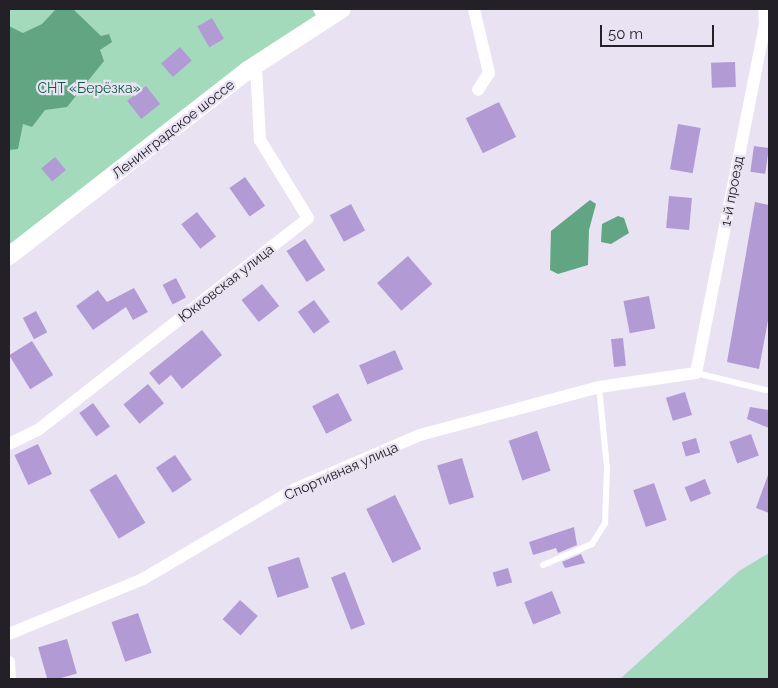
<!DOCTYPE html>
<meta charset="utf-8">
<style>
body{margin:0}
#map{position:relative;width:778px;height:688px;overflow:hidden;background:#e9e2f3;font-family:Raleway,sans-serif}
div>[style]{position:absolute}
.green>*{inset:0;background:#a4dabc}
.water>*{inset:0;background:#61a582}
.building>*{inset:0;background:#b29ad5;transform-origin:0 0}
.lane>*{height:6px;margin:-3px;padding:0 3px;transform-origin:3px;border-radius:3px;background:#fff}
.street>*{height:12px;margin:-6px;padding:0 6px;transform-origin:6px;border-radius:6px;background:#fff}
.secondary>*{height:18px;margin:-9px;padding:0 9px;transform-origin:9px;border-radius:9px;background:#fff}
span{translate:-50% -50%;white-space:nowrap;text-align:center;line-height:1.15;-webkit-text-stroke:4.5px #e9e2f3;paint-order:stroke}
.park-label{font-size:14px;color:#055e3c}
.street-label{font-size:14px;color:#232127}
.frame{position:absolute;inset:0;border:10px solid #232127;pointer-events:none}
.scale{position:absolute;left:600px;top:25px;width:114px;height:22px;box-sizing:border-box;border:2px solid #232127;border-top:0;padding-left:6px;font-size:15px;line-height:18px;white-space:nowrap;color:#232127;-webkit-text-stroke:4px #e9e2f3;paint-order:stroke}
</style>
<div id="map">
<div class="green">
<i style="clip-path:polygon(9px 9px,326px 9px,9px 245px)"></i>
<i style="clip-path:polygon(769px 553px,769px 679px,620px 679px,739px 571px)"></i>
</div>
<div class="water">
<i style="clip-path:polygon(56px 9px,73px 9px,101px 36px,109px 34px,112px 42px,100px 50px,104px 61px,67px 107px,45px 110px,32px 127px,23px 124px,18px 149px,9px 150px,9px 26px,23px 33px,42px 24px)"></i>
<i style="clip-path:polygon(590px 200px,596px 204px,589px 230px,588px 265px,558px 274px,550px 270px,551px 231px)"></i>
<i style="clip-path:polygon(618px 216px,624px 218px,629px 233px,611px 244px,601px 242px,602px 224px)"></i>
</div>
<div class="building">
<i style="left:212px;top:18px;width:24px;height:17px;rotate:60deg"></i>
<i style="left:180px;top:47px;width:18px;height:25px;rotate:49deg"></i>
<i style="left:735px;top:62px;width:25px;height:24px;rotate:88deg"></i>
<i style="left:146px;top:86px;width:23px;height:24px;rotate:52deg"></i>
<i style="left:499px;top:102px;width:39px;height:37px;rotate:64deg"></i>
<i style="left:678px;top:124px;width:23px;height:46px;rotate:10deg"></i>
<i style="left:754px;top:146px;width:15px;height:26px;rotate:8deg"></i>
<i style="left:55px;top:157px;width:17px;height:18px;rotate:50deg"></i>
<i style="left:245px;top:177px;width:35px;height:19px;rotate:55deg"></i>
<i style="left:669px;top:196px;width:23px;height:32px;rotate:5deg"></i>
<i style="clip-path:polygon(755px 202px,769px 205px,769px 315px,759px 369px,727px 362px)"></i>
<i style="left:351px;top:204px;width:30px;height:24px;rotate:62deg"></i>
<i style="left:197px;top:212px;width:31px;height:20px;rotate:52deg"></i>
<i style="left:305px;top:239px;width:37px;height:22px;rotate:57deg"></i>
<i style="left:408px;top:256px;width:37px;height:41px;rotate:49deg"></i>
<i style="left:176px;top:278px;width:22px;height:15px;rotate:63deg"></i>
<i style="left:262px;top:284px;width:28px;height:26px;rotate:52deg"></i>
<i style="clip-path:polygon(134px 288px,148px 312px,133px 320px,126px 307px,93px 330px,76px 306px,98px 290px,107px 302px)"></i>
<i style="left:649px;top:296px;width:33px;height:26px;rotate:79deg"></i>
<i style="left:314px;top:300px;width:27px;height:20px;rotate:54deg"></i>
<i style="left:36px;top:311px;width:24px;height:15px;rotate:62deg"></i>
<i style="clip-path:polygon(202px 330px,222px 355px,182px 389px,171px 375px,159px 385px,149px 373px)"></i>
<i style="left:623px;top:338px;width:28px;height:12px;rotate:84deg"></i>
<i style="left:32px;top:341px;width:40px;height:27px;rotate:58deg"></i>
<i style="left:395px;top:350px;width:21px;height:39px;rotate:67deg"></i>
<i style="left:148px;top:384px;width:25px;height:32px;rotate:50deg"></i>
<i style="left:685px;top:392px;width:24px;height:20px;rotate:73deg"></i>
<i style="left:338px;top:393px;width:31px;height:29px;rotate:63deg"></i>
<i style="left:93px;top:403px;width:29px;height:17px;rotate:54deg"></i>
<i style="clip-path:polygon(750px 407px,769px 410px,769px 428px,747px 419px)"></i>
<i style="left:537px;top:431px;width:42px;height:30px;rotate:71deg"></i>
<i style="left:751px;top:434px;width:23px;height:23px;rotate:70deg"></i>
<i style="left:696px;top:438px;width:15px;height:15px;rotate:74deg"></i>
<i style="left:38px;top:444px;width:33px;height:26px;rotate:65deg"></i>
<i style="left:175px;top:455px;width:30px;height:23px;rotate:56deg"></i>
<i style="left:462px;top:458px;width:41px;height:26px;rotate:73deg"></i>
<i style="left:116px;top:474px;width:57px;height:31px;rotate:59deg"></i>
<i style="clip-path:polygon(768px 475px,769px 476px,769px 513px,756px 508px)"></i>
<i style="left:705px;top:479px;width:16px;height:22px;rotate:68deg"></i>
<i style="left:654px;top:483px;width:39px;height:22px;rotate:71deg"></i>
<i style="left:395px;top:495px;width:60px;height:32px;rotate:64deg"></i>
<i style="clip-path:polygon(574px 527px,577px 545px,558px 553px,556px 548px,533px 555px,529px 542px)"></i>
<i style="clip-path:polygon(581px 554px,585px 563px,565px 568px,562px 562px)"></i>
<i style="left:299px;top:557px;width:32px;height:33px;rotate:72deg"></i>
<i style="left:508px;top:568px;width:15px;height:16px;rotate:74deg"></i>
<i style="left:345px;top:572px;width:56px;height:15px;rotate:69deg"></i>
<i style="left:552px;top:591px;width:24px;height:30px;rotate:68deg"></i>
<i style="left:240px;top:600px;width:24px;height:26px;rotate:42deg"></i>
<i style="left:138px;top:613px;width:42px;height:28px;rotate:71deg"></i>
<i style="left:67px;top:639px;width:36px;height:30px;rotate:74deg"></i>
</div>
<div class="lane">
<i style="left:696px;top:373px;width:72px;rotate:13.7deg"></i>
<i style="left:543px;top:565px;width:53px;rotate:-23.2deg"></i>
<i style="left:592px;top:544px;width:25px;rotate:-58deg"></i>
<i style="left:605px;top:523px;width:55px;rotate:-87.9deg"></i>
<i style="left:607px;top:468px;width:81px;rotate:-95.6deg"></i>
</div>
<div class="street">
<i style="left:319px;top:9px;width:11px;rotate:56deg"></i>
<i style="left:474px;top:9px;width:66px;rotate:76.8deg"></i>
<i style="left:489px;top:73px;width:20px;rotate:123deg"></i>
<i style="left:9px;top:444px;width:32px;rotate:-26deg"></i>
<i style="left:38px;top:430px;width:343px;rotate:-38.1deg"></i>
<i style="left:308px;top:218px;width:92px;rotate:-121.6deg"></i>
<i style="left:260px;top:140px;width:75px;rotate:-93.1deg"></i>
<i style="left:9px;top:634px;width:145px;rotate:-22.3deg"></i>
<i style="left:143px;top:579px;width:177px;rotate:-30.6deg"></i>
<i style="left:295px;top:489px;width:136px;rotate:-23.4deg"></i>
<i style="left:420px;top:435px;width:185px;rotate:-15deg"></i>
<i style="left:599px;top:387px;width:98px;rotate:-8.2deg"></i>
<i style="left:696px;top:373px;width:354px;rotate:-78.8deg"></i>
<i style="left:765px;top:26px;width:17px;rotate:-93deg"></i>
<i style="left:9px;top:662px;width:17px;rotate:87deg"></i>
</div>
<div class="secondary">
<i style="left:9px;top:256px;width:303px;rotate:-37.9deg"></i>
<i style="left:248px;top:70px;width:112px;rotate:-33deg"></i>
</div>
<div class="park-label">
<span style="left:89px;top:88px">СНТ «Берёзка»</span>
</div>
<div class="street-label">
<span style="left:173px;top:129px;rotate:-38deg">Ленинградское шоссе</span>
<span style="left:732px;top:191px;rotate:-79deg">1-й проезд</span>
<span style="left:226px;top:283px;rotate:-38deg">Юкковская улица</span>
<span style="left:341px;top:471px;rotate:-24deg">Спортивная улица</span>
</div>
<div class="frame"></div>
<div class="scale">50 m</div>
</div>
